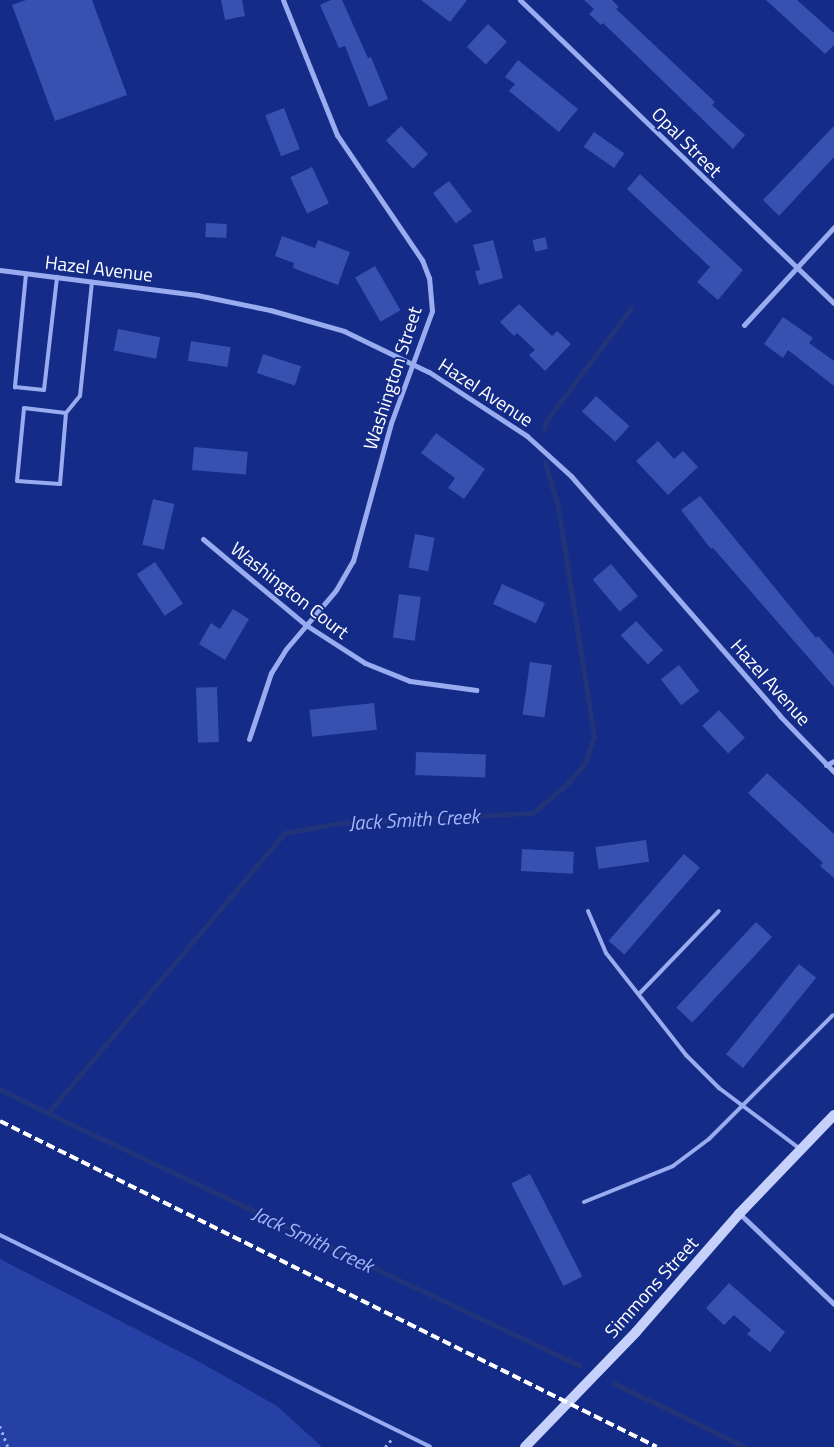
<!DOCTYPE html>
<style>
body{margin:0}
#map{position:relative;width:834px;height:1447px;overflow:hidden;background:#142b87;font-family:"Titillium Web",sans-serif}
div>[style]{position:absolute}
.green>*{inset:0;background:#2641a6}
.stream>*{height:4.5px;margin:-2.25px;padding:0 2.25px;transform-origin:2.25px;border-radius:2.25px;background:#213379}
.building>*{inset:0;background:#3751b0;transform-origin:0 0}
.path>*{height:2.5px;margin-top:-1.25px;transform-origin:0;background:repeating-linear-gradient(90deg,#99acef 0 2.5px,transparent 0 6.5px)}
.lane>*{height:4px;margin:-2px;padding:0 2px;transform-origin:2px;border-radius:2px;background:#99acef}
.street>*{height:5px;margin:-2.5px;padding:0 2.5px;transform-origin:2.5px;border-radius:2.5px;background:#99acef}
.secondary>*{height:10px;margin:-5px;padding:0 5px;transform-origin:5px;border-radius:5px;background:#c6d1fb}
.rail>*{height:4px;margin-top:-2px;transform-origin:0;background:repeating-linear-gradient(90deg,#fff 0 9px,transparent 0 13px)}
span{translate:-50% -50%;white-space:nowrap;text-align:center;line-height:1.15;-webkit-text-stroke:4px #142b87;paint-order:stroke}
.street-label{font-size:19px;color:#fff}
.water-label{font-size:20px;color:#a4b7f7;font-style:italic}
</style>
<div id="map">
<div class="green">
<i style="clip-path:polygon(0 1259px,196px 1360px,277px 1406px,322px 1447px,0 1447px)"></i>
</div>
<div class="stream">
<i style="left:544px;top:429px;width:8px;rotate:-76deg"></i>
<i style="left:546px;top:421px;width:141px;rotate:-53deg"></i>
<i style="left:0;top:1089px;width:54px;rotate:26.6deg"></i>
<i style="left:48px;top:1113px;width:367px;rotate:-49.8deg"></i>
<i style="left:285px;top:833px;width:56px;rotate:-10.3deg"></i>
<i style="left:340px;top:823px;width:193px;rotate:-3deg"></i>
<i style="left:533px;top:813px;width:45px;rotate:-40.5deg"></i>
<i style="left:567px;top:784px;width:28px;rotate:-49deg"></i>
<i style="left:585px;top:763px;width:28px;rotate:-71deg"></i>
<i style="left:594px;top:737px;width:233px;rotate:-98.9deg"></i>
<i style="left:558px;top:507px;width:46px;rotate:-106.5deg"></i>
<i style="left:48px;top:1113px;width:588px;rotate:25.39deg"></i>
<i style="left:614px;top:1383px;width:146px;rotate:26deg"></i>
</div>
<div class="building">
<i style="clip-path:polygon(26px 0,92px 0,127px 95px,55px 121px,12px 5px)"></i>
<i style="clip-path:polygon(221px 0,242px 0,245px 16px,225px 20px)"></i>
<i style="clip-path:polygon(331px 0,342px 0,368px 58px,371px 57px,388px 99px,369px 107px,345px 46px,339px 48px,320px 5px)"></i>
<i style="clip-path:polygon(421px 0,467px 0,450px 22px)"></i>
<i style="clip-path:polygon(584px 0,612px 0,619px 7px,616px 9px,715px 102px,712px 105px,745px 135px,733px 149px,603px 23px,601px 25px,589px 14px,594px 9px)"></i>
<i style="clip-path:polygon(766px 0,797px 0,834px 33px,834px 45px,825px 54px)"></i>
<i style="left:488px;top:24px;width:26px;height:31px;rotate:43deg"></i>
<i style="clip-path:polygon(518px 60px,578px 109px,559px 132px,509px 91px,515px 84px,505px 77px)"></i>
<i style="left:284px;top:108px;width:44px;height:20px;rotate:69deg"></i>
<i style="left:401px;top:126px;width:39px;height:21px;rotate:46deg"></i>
<i style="clip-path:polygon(834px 126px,834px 157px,779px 216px,763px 200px)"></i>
<i style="left:594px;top:132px;width:37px;height:18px;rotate:35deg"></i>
<i style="left:312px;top:167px;width:40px;height:24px;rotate:65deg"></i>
<i style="clip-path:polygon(640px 174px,743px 270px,718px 300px,697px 282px,710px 267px,627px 189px)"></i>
<i style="left:449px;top:181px;width:38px;height:20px;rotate:53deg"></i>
<i style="left:206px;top:223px;width:21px;height:14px;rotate:3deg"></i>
<i style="clip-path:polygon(282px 236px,315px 248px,318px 240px,350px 252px,338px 285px,293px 268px,294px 263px,275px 256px)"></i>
<i style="left:545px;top:237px;width:12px;height:13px;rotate:76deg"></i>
<i style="clip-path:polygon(493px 240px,503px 278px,479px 285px,475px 271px,480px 270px,473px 245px)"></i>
<i style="left:375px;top:266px;width:51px;height:23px;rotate:60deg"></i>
<i style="clip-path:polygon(519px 304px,552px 336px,557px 331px,571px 344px,545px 371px,529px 355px,535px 350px,517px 333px,514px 336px,500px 322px)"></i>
<i style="clip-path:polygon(783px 317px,813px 338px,809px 343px,834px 361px,834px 386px,788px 350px,783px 358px,764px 344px)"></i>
<i style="left:118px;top:329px;width:43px;height:22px;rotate:11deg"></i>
<i style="left:191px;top:341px;width:40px;height:20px;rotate:9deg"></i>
<i style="left:263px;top:354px;width:40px;height:20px;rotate:18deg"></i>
<i style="left:596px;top:396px;width:45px;height:21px;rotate:42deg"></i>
<i style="clip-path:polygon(436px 433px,485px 469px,464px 499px,448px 488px,455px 478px,421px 453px)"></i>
<i style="clip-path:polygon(658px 441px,674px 459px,683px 451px,698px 467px,668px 495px,636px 461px)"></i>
<i style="left:194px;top:447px;width:54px;height:23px;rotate:5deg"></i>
<i style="clip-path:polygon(700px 496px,816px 638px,818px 636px,834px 654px,834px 687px,713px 548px,711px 549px,681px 510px)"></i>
<i style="left:153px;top:499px;width:22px;height:47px;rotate:13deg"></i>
<i style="left:415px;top:534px;width:20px;height:34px;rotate:11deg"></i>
<i style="left:155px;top:562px;width:50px;height:22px;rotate:56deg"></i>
<i style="left:611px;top:564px;width:42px;height:24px;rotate:50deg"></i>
<i style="left:502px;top:584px;width:47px;height:22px;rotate:24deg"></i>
<i style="left:399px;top:594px;width:22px;height:44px;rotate:8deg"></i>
<i style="clip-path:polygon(233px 609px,249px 619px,225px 660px,199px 644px,211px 623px,220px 629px)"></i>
<i style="left:636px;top:621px;width:40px;height:21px;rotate:47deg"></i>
<i style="left:530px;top:662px;width:22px;height:53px;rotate:8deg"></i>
<i style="left:679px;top:665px;width:33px;height:23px;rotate:52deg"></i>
<i style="left:217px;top:687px;width:55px;height:21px;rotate:88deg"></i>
<i style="left:374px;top:703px;width:27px;height:65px;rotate:84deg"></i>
<i style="left:719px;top:710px;width:38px;height:23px;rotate:47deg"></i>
<i style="left:416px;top:752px;width:70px;height:23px;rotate:2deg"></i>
<i style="clip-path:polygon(767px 773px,834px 834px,834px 878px,820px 866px,823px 863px,748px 793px)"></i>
<i style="left:646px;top:840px;width:22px;height:51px;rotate:82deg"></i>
<i style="left:522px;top:849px;width:52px;height:22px;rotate:3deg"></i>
<i style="left:684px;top:854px;width:21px;height:115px;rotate:41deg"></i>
<i style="left:756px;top:922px;width:22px;height:117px;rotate:43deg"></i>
<i style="left:799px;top:964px;width:22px;height:116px;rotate:39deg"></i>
<i style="left:530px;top:1174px;width:115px;height:21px;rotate:63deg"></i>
<i style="clip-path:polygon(729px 1283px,785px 1332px,770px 1352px,747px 1334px,751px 1330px,734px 1315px,724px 1325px,706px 1308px)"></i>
</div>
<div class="path">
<i style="left:0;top:1426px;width:22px;rotate:69deg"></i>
<i style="left:385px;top:1447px;width:11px;rotate:-49deg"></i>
</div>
<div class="lane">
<i style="left:26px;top:274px;width:114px;rotate:95.6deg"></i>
<i style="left:15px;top:387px;width:29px;rotate:6deg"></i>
<i style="left:44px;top:390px;width:114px;rotate:-83.4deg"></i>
<i style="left:66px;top:413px;width:71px;rotate:94.8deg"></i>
<i style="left:60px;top:484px;width:43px;rotate:-176deg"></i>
<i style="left:17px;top:481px;width:73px;rotate:-84.5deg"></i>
<i style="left:24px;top:408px;width:42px;rotate:6.8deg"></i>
<i style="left:66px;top:413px;width:22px;rotate:-51deg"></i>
<i style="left:80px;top:396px;width:115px;rotate:-84deg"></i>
<i style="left:588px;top:911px;width:46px;rotate:66.8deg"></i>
<i style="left:606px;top:953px;width:130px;rotate:51.9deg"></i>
<i style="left:686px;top:1055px;width:47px;rotate:45deg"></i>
<i style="left:719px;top:1088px;width:100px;rotate:36.9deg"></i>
<i style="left:639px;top:994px;width:115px;rotate:-46.1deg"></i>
<i style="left:584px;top:1202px;width:96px;rotate:-22deg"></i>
<i style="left:673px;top:1166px;width:45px;rotate:-36.9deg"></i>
<i style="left:709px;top:1139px;width:175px;rotate:-45deg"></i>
<i style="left:0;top:1235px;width:479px;rotate:26.2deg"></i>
</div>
<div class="street">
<i style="left:520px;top:0;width:436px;rotate:44deg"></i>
<i style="left:0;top:270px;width:199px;rotate:7.2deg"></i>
<i style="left:197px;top:295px;width:75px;rotate:11.6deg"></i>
<i style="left:270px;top:310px;width:77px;rotate:15.8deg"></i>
<i style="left:344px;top:331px;width:94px;rotate:25.8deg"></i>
<i style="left:429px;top:372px;width:117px;rotate:33.1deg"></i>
<i style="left:527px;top:436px;width:59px;rotate:42.3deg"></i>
<i style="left:571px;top:476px;width:318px;rotate:48.9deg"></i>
<i style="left:780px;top:716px;width:78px;rotate:46deg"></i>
<i style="left:744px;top:325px;width:133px;rotate:-47.4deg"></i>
<i style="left:203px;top:539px;width:134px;rotate:39.9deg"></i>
<i style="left:306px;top:625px;width:70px;rotate:32.8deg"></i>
<i style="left:365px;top:663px;width:48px;rotate:21.8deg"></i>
<i style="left:410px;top:681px;width:67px;rotate:7.8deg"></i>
<i style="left:249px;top:739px;width:70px;rotate:-71.6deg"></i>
<i style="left:271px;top:673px;width:28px;rotate:-58deg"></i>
<i style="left:286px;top:649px;width:77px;rotate:-49.7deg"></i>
<i style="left:336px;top:590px;width:34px;rotate:-60deg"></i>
<i style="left:353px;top:561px;width:143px;rotate:-74.6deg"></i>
<i style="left:391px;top:423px;width:119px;rotate:-69.9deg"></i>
<i style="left:432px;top:311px;width:33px;rotate:-95deg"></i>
<i style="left:429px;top:278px;width:19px;rotate:-111deg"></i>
<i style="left:422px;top:260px;width:151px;rotate:-124.2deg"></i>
<i style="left:337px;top:135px;width:145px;rotate:-111.8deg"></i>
<i style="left:826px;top:765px;width:9px;rotate:-27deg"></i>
<i style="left:740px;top:1214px;width:130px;rotate:43.8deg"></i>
</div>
<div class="secondary">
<i style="left:525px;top:1447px;width:160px;rotate:-46deg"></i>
<i style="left:636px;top:1332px;width:157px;rotate:-48.9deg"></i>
<i style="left:739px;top:1214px;width:137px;rotate:-46.2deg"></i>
</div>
<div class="rail">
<i style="left:0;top:1121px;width:733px;rotate:26.39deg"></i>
</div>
<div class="street-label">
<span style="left:687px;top:142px;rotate:45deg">Opal Street</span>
<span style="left:99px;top:268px;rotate:7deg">Hazel Avenue</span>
<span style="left:392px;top:378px;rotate:-72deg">Washington Street</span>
<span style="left:486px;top:392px;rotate:33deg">Hazel Avenue</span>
<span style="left:290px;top:590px;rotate:38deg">Washington Court</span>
<span style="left:771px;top:682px;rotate:48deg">Hazel Avenue</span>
<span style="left:651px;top:1287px;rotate:-48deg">Simmons Street</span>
</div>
<div class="water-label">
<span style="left:414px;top:819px;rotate:-3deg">Jack Smith Creek</span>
<span style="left:313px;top:1239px;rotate:25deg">Jack Smith Creek</span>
</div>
</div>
